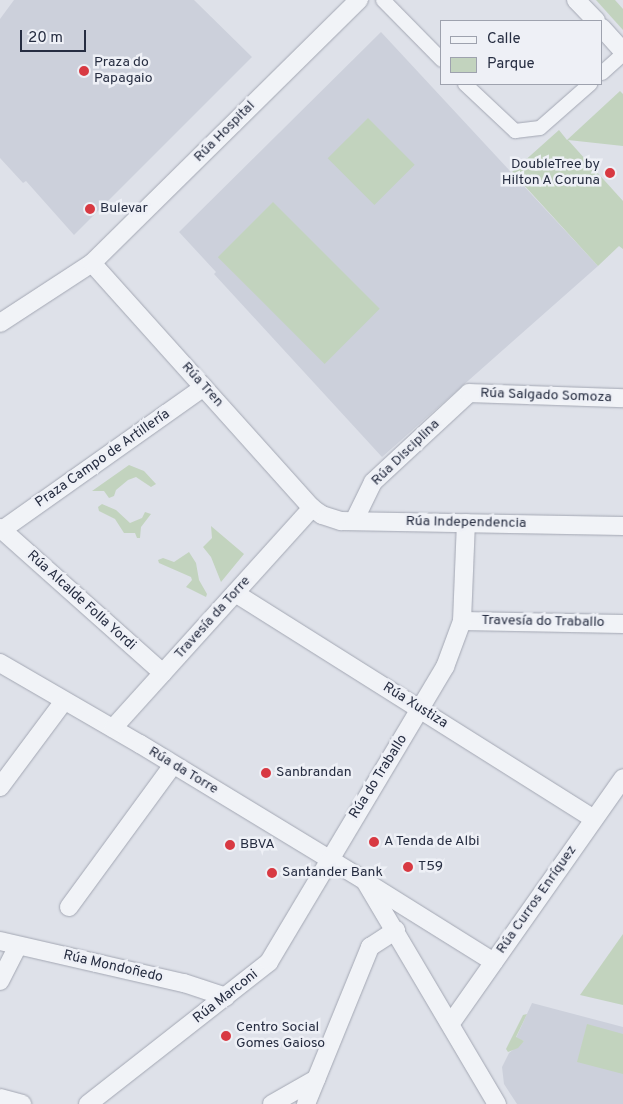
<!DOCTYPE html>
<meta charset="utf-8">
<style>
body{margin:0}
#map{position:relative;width:623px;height:1104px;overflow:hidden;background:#dee1e9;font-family:Overpass,sans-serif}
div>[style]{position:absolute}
.built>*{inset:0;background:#ccd0db}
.green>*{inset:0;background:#c2d3be;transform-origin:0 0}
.roads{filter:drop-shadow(0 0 1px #a3a7b3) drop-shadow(0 0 1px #a3a7b3)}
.pedestrian>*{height:14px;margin:-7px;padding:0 7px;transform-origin:7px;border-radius:7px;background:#f1f3f7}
.minor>*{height:18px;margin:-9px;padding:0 9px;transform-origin:9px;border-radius:9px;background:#f1f3f7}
.dots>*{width:14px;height:14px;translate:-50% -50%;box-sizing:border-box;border:2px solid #eef0f6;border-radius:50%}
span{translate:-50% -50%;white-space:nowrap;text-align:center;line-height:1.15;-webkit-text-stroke:5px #eef0f6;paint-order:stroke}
.poi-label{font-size:14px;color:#262d41}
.left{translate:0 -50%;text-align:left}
.right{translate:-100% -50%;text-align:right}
.street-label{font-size:14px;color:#262d41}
.legend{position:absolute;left:440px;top:20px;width:162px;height:65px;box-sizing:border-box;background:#eef0f6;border:1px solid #9ea2ae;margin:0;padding:6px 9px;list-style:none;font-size:15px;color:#262d41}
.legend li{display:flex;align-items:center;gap:10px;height:25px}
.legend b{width:25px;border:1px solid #9ea2ae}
.scale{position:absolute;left:20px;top:30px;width:66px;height:22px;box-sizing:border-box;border:2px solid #262d41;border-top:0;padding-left:6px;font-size:15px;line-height:18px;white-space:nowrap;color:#262d41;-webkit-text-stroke:4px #eef0f6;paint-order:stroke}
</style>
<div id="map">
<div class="built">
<i style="clip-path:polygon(14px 0,194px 0,252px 57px,74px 235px,26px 181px,23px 183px,0 158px,0 19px)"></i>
<i style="clip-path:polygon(381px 32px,598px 266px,382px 457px,214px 274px,216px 272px,179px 232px)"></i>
<i style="clip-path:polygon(532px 1003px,623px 1027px,623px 1104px,517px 1104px,504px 1084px,502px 1067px,509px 1053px,524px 1041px,516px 1038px)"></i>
</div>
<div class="green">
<i style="clip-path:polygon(596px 0,615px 0,623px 9px,623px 30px)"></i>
<i style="clip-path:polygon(620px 91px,623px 94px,623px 146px,568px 140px,623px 201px,623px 249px,619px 246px,598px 266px,512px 172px,559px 130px,567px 140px)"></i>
<i style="left:368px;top:118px;width:66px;height:57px;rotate:45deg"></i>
<i style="left:273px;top:202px;width:151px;height:78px;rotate:45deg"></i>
<i style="clip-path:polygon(129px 465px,144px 471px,156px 484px,151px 487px,136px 477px,128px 480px,116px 490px,114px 496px,109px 498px,104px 491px,92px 491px)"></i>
<i style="clip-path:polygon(102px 504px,116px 510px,130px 523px,142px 518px,145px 512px,151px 514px,141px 527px,140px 538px,137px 538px,135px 533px,124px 533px,115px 519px,99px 511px,98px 507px)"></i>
<i style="clip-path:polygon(211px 526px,244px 554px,221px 582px,211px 557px,203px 547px,212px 538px)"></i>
<i style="clip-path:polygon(189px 552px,196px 563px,199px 580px,207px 594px,206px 597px,186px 587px,192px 580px,191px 577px,159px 563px,158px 560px,163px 558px,174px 562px)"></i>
<i style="clip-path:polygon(623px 934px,623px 1005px,580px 995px)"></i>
<i style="clip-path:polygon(527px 1014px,516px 1037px,524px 1041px,518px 1048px,508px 1052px,506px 1049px,523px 1015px)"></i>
<i style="clip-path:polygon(587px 1024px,623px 1034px,623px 1074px,577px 1062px)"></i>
</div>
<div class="roads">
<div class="pedestrian">
<i style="left:383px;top:0;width:84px;rotate:45.5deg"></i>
<i style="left:602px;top:73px;width:28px;rotate:-42deg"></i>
<i style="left:465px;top:84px;width:69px;rotate:43.2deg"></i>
<i style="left:515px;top:131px;width:25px;rotate:-7deg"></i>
<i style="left:540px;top:128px;width:67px;rotate:-41.3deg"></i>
</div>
<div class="minor">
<i style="left:576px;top:0;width:29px;rotate:46deg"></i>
<i style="left:602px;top:28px;width:31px;rotate:48deg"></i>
<i style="left:92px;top:263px;width:329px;rotate:48.1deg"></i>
<i style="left:312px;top:508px;width:12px;rotate:35deg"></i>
<i style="left:322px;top:515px;width:20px;rotate:18deg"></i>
<i style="left:341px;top:521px;width:282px;rotate:1deg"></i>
<i style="left:0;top:323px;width:110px;rotate:-33.1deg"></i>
<i style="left:92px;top:263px;width:375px;rotate:-44.6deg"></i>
<i style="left:354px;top:521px;width:43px;rotate:-64deg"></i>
<i style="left:373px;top:482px;width:131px;rotate:-42.8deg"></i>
<i style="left:469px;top:393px;width:154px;rotate:1.9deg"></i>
<i style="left:0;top:528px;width:218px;rotate:41.7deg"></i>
<i style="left:2px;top:530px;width:247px;rotate:-35.3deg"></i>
<i style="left:235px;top:593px;width:424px;rotate:32.2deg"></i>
<i style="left:462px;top:621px;width:161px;rotate:1.1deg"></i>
<i style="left:0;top:663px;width:162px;rotate:30.1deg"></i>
<i style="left:140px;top:744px;width:263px;rotate:31.3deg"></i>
<i style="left:365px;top:881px;width:259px;rotate:59.4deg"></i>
<i style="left:113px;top:728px;width:297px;rotate:-47.9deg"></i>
<i style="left:0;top:787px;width:107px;rotate:-53.3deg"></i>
<i style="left:369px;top:884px;width:147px;rotate:32deg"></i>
<i style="left:69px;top:907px;width:176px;rotate:-53.8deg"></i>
<i style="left:0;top:941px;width:189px;rotate:12.9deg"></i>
<i style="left:184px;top:983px;width:44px;rotate:18.4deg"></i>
<i style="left:0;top:981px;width:39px;rotate:-63deg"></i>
<i style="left:451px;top:1023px;width:299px;rotate:-54.9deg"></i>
<i style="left:0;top:1098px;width:23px;rotate:15deg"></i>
<i style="left:88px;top:1104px;width:230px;rotate:-38.1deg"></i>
<i style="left:269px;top:962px;width:344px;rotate:-59.2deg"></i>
<i style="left:445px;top:667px;width:49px;rotate:-69.7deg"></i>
<i style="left:462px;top:621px;width:98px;rotate:-87.7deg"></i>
<i style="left:272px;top:1104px;width:51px;rotate:-29.6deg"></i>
<i style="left:306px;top:1104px;width:170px;rotate:-67.8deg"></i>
<i style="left:370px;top:947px;width:31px;rotate:-33deg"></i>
</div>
</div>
<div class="dots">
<i style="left:84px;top:71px;background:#d83942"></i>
<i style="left:610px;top:173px;background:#d83942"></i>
<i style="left:90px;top:209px;background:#d83942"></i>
<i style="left:266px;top:773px;background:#d83942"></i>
<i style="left:374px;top:842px;background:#d83942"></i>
<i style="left:230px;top:845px;background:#d83942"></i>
<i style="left:408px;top:867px;background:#d83942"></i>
<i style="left:272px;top:873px;background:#d83942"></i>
<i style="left:226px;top:1036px;background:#d83942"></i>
</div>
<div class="poi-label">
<span class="left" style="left:94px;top:71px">Praza do<br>Papagaio</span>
<span class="right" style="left:600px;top:173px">DoubleTree by<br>Hilton A Coruna</span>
<span class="left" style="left:100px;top:209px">Bulevar</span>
<span class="left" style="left:276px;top:773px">Sanbrandan</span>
<span class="left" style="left:384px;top:842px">A Tenda de Albi</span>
<span class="left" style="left:240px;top:845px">BBVA</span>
<span class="left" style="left:418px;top:867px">T59</span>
<span class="left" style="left:282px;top:873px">Santander Bank</span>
<span class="left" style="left:236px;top:1036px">Centro Social<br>Gomes Gaioso</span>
</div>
<div class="street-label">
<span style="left:225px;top:132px;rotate:-45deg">Rúa Hospital</span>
<span style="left:202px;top:385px;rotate:48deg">Rúa Tren</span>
<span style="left:546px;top:396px;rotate:2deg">Rúa Salgado Somoza</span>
<span style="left:406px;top:453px;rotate:-44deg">Rúa Disciplina</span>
<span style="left:103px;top:459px;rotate:-35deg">Praza Campo de Artillería</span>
<span style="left:466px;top:523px;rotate:1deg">Rúa Independencia</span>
<span style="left:81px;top:601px;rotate:42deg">Rúa Alcalde Folla Yordi</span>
<span style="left:213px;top:618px;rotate:-48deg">Travesía da Torre</span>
<span style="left:543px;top:622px;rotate:1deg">Travesía do Traballo</span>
<span style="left:415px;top:706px;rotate:32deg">Rúa Xustiza</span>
<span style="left:183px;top:771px;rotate:31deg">Rúa da Torre</span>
<span style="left:379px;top:777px;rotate:-58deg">Rúa do Traballo</span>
<span style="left:537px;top:900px;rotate:-55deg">Rúa Curros Enríquez</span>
<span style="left:113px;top:967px;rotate:13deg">Rúa Mondoñedo</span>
<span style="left:226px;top:997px;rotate:-38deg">Rúa Marconi</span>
</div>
<ul class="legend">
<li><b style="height:6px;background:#f1f3f7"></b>Calle</li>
<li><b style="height:14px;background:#c2d3be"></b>Parque</li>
</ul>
<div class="scale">20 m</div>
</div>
